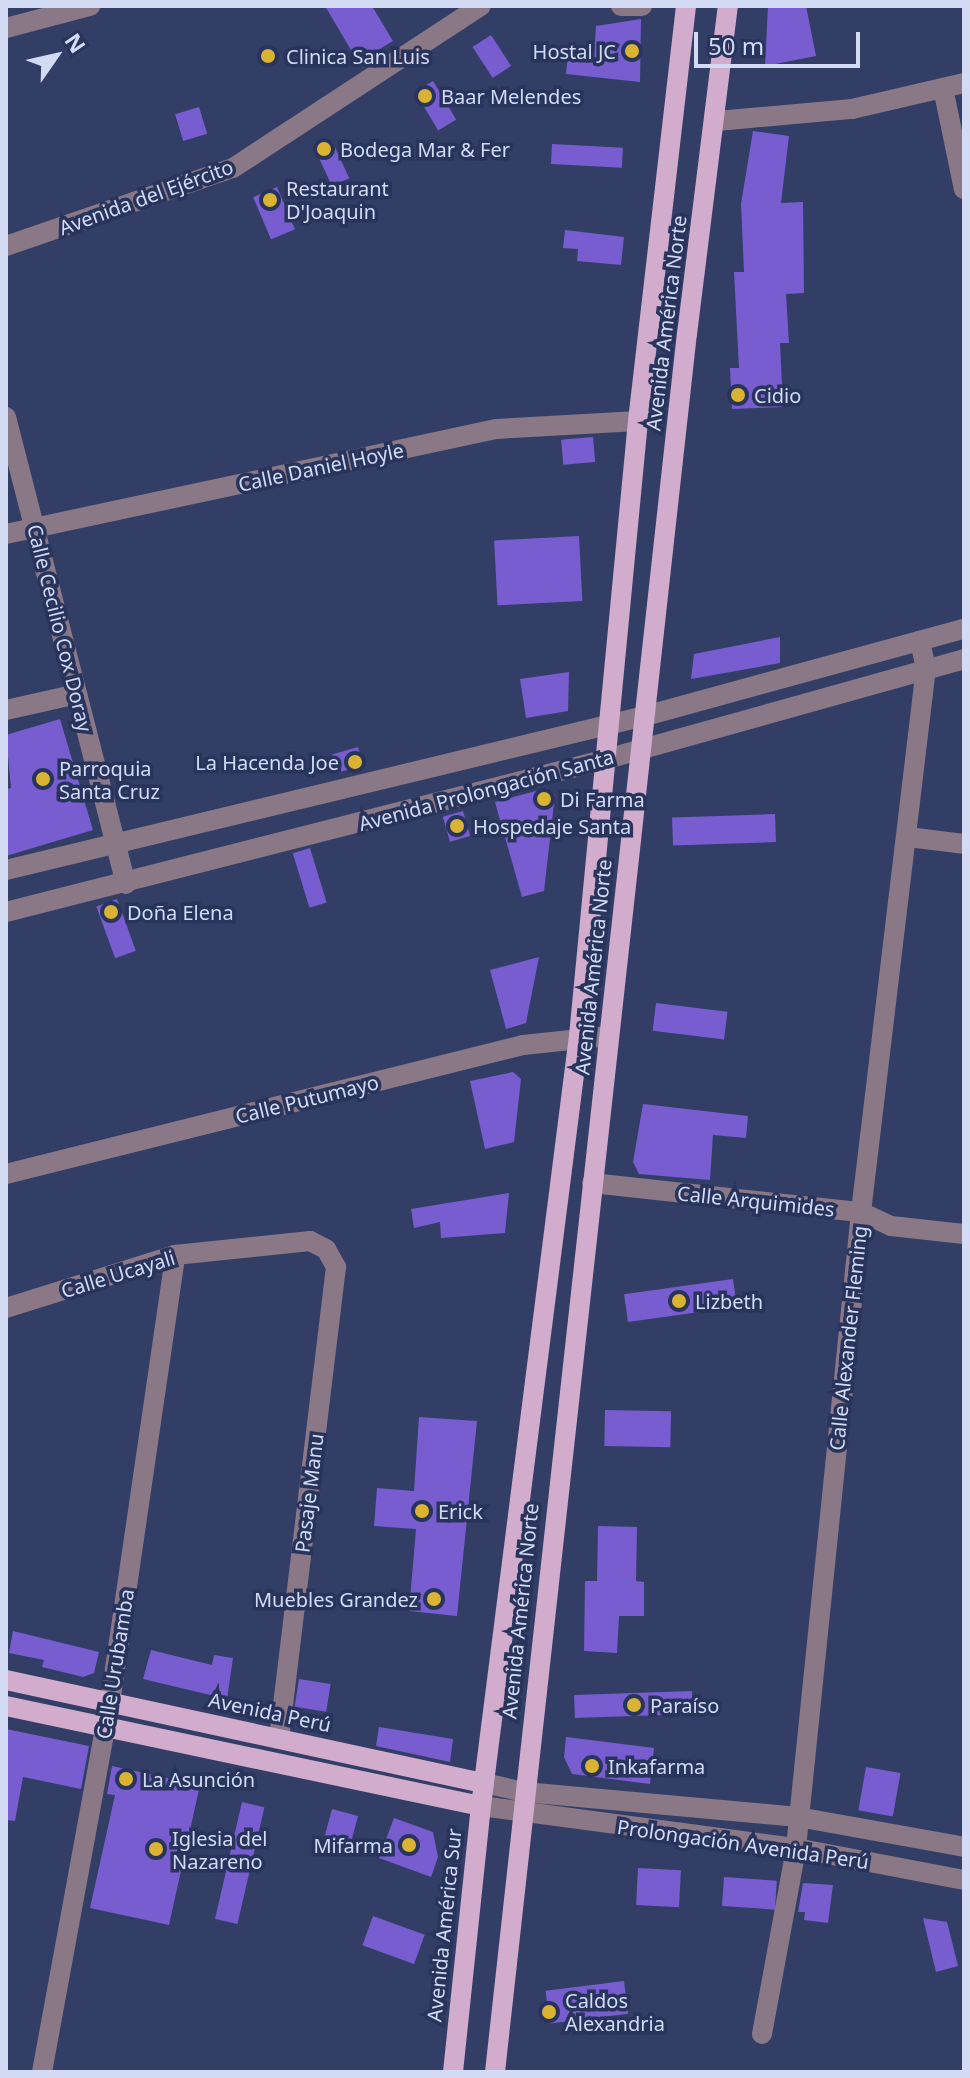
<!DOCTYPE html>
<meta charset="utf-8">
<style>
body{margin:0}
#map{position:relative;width:970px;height:2078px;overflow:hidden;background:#333e67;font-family:"Noto Sans",sans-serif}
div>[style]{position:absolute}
.building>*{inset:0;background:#775dcf;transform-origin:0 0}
.minor>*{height:20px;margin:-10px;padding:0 10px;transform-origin:10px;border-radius:10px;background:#8a7887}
.major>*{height:20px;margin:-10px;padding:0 10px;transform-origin:10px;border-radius:10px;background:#d1accc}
.dots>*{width:22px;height:22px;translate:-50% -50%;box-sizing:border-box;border:4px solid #29345c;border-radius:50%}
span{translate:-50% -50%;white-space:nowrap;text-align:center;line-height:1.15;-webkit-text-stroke:7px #29345c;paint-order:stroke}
.poi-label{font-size:20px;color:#d2daf4}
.right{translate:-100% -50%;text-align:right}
.left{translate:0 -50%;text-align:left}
.street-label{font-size:20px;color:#d2daf4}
.frame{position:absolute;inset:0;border:8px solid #d2daf4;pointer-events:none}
.north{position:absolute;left:16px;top:16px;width:80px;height:80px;-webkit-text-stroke:6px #29345c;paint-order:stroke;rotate:56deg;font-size:22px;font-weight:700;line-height:32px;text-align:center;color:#d2daf4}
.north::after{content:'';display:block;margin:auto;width:28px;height:36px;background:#d2daf4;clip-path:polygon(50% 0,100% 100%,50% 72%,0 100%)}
.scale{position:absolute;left:694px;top:32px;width:166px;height:36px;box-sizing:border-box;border:4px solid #d2daf4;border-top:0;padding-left:10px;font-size:24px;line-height:28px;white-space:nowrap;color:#d2daf4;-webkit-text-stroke:6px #29345c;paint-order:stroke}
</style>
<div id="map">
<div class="building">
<i style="clip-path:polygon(325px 6px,372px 6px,393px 41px,358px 62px)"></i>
<i style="clip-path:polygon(768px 6px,806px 6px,816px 56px,765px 66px)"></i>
<i style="clip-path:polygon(641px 19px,640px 82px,566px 74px,568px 54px,594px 57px,596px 26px)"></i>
<i style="left:491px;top:35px;width:37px;height:22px;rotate:57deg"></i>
<i style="left:433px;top:81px;width:45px;height:21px;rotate:59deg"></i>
<i style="left:199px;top:107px;width:28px;height:25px;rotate:73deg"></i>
<i style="clip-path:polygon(753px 131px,789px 136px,781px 203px,803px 202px,804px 293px,786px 294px,789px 343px,780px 343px,783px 407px,732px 409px,730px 368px,739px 368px,734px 272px,744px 272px,741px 204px)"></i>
<i style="left:332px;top:141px;width:41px;height:19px;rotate:65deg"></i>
<i style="left:552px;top:144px;width:71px;height:20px;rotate:3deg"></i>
<i style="left:277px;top:187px;width:46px;height:26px;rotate:67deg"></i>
<i style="clip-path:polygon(565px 230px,624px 237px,621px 265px,577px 261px,578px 249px,563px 248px)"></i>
<i style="left:593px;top:437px;width:25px;height:32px;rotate:85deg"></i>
<i style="left:579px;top:536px;width:65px;height:85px;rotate:87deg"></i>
<i style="clip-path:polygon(780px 637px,780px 663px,691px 679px,694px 654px)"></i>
<i style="clip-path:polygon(569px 672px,568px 711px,526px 718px,520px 679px)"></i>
<i style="clip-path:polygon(60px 719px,93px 830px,6px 856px,6px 789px,11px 788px,6px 735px)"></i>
<i style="left:358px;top:747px;width:19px;height:27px;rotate:74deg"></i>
<i style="clip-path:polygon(547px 788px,555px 795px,544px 891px,522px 897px,495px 802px)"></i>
<i style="left:463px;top:811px;width:26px;height:21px;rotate:74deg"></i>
<i style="left:775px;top:814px;width:28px;height:103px;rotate:88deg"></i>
<i style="left:310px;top:848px;width:57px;height:18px;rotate:73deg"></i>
<i style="left:117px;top:899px;width:55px;height:22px;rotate:70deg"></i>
<i style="clip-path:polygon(539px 957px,526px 1023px,506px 1029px,490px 970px)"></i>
<i style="left:656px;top:1003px;width:72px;height:28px;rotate:7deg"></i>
<i style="clip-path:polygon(513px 1072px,521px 1079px,514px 1142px,485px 1149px,470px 1081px)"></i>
<i style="clip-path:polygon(643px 1104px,748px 1116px,746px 1138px,713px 1135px,710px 1180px,639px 1174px,633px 1162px)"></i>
<i style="clip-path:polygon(509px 1193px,505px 1233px,441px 1238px,440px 1222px,414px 1228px,411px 1209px)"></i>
<i style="left:733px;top:1279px;width:28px;height:110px;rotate:82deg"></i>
<i style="left:605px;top:1410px;width:66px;height:36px;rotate:1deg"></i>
<i style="clip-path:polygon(419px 1417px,477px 1421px,457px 1616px,409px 1611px,416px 1529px,374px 1526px,377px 1488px,414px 1491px)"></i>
<i style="clip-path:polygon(598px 1526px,637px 1527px,636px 1581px,644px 1582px,644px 1616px,619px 1616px,617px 1653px,584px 1651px,585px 1581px,597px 1581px)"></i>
<i style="clip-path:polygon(13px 1631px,99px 1652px,94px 1673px,83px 1677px,42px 1667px,44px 1660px,9px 1653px)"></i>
<i style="clip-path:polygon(151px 1650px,212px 1665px,214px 1655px,233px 1658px,227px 1699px,143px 1679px)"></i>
<i style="left:299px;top:1679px;width:32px;height:28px;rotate:9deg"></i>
<i style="left:692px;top:1691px;width:23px;height:118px;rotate:88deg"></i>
<i style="clip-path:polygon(379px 1727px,453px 1739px,450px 1762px,376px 1746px)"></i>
<i style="clip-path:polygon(6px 1729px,89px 1746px,81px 1789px,23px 1777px,15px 1821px,6px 1820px)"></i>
<i style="clip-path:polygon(566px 1737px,654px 1748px,650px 1784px,572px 1774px,564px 1757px)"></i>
<i style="clip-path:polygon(112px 1766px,200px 1785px,169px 1925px,90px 1908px,115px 1795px,107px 1794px)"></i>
<i style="left:866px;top:1767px;width:35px;height:44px;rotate:10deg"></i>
<i style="left:242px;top:1802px;width:23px;height:120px;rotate:13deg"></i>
<i style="left:332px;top:1809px;width:27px;height:35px;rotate:15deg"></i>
<i style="clip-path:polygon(394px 1818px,433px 1832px,438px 1857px,431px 1877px,379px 1858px)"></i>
<i style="left:638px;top:1868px;width:43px;height:37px;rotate:3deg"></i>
<i style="left:724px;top:1877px;width:53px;height:29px;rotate:4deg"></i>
<i style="clip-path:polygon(803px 1883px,833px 1885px,828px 1923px,804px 1920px,805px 1912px,798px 1912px)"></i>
<i style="left:373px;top:1916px;width:55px;height:31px;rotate:20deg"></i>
<i style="clip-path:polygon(923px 1918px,947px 1922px,958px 1966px,936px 1972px)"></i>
<i style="left:624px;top:1981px;width:33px;height:79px;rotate:83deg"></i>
</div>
<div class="minor">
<i style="left:621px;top:6px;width:21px"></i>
<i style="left:6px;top:28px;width:87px;rotate:-14.7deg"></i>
<i style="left:943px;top:88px;width:103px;rotate:78.3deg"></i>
<i style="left:717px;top:121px;width:136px;rotate:-5.1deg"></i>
<i style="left:852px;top:109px;width:115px;rotate:-13.1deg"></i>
<i style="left:6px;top:246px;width:240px;rotate:-19deg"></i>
<i style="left:233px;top:168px;width:296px;rotate:-33.2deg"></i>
<i style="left:6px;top:417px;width:482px;rotate:75.6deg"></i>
<i style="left:6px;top:534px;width:501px;rotate:-12.09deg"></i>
<i style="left:496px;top:429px;width:142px;rotate:-3.2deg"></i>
<i style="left:6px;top:710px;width:73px;rotate:-12.7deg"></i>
<i style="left:908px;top:837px;width:56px;rotate:7.1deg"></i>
<i style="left:6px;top:870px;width:657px;rotate:-13.55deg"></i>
<i style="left:645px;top:716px;width:331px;rotate:-15.3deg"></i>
<i style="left:6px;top:912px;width:616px;rotate:-14.28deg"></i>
<i style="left:603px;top:760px;width:375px;rotate:-15.6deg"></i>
<i style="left:6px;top:1174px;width:533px;rotate:-14.01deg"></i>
<i style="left:523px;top:1045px;width:86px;rotate:-6deg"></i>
<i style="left:592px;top:1183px;width:271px;rotate:6.2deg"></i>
<i style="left:861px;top:1212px;width:33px;rotate:25deg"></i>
<i style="left:891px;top:1226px;width:73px;rotate:6.3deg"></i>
<i style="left:6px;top:1308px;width:177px;rotate:-17.4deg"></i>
<i style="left:175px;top:1255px;width:136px;rotate:-5.9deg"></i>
<i style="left:310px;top:1241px;width:18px;rotate:27deg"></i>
<i style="left:326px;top:1249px;width:21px;rotate:61deg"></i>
<i style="left:336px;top:1267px;width:474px;rotate:96.9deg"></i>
<i style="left:484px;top:1783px;width:41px;rotate:12.7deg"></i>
<i style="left:524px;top:1792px;width:275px;rotate:5.2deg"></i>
<i style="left:798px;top:1817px;width:169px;rotate:10.2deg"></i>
<i style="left:481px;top:1806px;width:318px;rotate:7.6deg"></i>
<i style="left:796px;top:1848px;width:171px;rotate:10.8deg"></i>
<i style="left:762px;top:2034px;width:189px;rotate:-79.6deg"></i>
<i style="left:796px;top:1848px;width:639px;rotate:-84.16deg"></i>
<i style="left:861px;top:1212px;width:548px;rotate:-83.19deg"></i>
<i style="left:926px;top:668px;width:28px;rotate:-103deg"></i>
<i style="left:42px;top:2072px;width:375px;rotate:-79.6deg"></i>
<i style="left:110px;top:1703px;width:453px;rotate:-81.7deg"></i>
</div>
<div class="major">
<i style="left:6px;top:1680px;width:489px;rotate:12.2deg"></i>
<i style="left:6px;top:1706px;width:485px;rotate:11.9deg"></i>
<i style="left:453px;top:2072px;width:267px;rotate:-84deg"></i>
<i style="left:481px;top:1806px;width:776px;rotate:-82.75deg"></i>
<i style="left:579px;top:1036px;width:618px;rotate:-84.52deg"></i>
<i style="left:638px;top:421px;width:418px;rotate:-83.4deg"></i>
<i style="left:495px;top:2072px;width:1749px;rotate:-83.7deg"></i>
<i style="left:687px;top:334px;width:331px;rotate:-82.9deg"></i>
</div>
<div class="dots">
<i style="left:632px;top:51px;background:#dab333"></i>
<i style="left:268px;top:56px;background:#dab333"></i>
<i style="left:425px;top:96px;background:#dab333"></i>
<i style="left:324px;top:149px;background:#dab333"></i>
<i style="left:270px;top:200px;background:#dab333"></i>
<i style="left:738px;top:395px;background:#dab333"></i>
<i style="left:355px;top:762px;background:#dab333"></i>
<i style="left:43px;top:779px;background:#dab333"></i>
<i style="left:544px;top:799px;background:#dab333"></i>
<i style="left:457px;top:826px;background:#dab333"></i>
<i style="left:111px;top:912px;background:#dab333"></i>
<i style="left:679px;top:1301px;background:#dab333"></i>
<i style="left:422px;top:1511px;background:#dab333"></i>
<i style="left:434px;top:1599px;background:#dab333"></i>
<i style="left:634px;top:1705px;background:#dab333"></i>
<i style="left:592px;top:1766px;background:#dab333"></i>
<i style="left:126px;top:1779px;background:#dab333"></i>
<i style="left:409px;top:1845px;background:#dab333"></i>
<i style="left:156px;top:1849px;background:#dab333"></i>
<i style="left:549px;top:2012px;background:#dab333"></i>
</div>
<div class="poi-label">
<span class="right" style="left:616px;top:51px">Hostal JC</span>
<span class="left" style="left:286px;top:56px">Clinica San Luis</span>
<span class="left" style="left:441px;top:96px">Baar Melendes</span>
<span class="left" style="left:340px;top:149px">Bodega Mar &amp; Fer</span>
<span class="left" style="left:286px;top:200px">Restaurant<br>D'Joaquin</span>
<span class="left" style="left:754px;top:395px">Cidio</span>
<span class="right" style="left:339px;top:762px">La Hacenda Joe</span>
<span class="left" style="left:59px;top:780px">Parroquia<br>Santa Cruz</span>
<span class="left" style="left:560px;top:799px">Di Farma</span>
<span class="left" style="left:473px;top:826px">Hospedaje Santa</span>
<span class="left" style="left:127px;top:912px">Doña Elena</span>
<span class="left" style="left:695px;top:1301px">Lizbeth</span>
<span class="left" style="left:438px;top:1511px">Erick</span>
<span class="right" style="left:418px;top:1599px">Muebles Grandez</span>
<span class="left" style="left:650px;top:1705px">Paraíso</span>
<span class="left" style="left:608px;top:1766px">Inkafarma</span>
<span class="left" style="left:142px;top:1779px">La Asunción</span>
<span class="left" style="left:172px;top:1850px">Iglesia del<br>Nazareno</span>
<span class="right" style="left:393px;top:1845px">Mifarma</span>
<span class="left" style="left:565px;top:2012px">Caldos<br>Alexandria</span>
</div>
<div class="street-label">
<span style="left:146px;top:197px;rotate:-20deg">Avenida del Ejército</span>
<span style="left:666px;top:323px;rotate:-83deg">Avenida América Norte</span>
<span style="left:321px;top:467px;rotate:-12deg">Calle Daniel Hoyle</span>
<span style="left:60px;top:628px;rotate:76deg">Calle Cecilio Cox Doray</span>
<span style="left:486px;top:790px;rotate:-15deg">Avenida Prolongación Santa</span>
<span style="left:593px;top:967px;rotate:-84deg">Avenida América Norte</span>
<span style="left:307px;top:1099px;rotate:-14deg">Calle Putumayo</span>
<span style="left:756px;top:1201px;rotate:6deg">Calle Arquimides</span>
<span style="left:118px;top:1274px;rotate:-17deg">Calle Ucayali</span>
<span style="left:848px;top:1338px;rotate:-84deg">Calle Alexander Fleming</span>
<span style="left:309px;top:1493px;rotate:-83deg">Pasaje Manu</span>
<span style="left:520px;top:1611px;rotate:-84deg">Avenida América Norte</span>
<span style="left:115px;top:1664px;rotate:-81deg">Calle Urubamba</span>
<span style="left:270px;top:1712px;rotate:12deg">Avenida Perú</span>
<span style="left:743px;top:1844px;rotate:8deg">Prolongación Avenida Perú</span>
<span style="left:444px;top:1925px;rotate:-84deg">Avenida América Sur</span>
</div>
<div class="frame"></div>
<div class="north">N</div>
<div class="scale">50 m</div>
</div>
